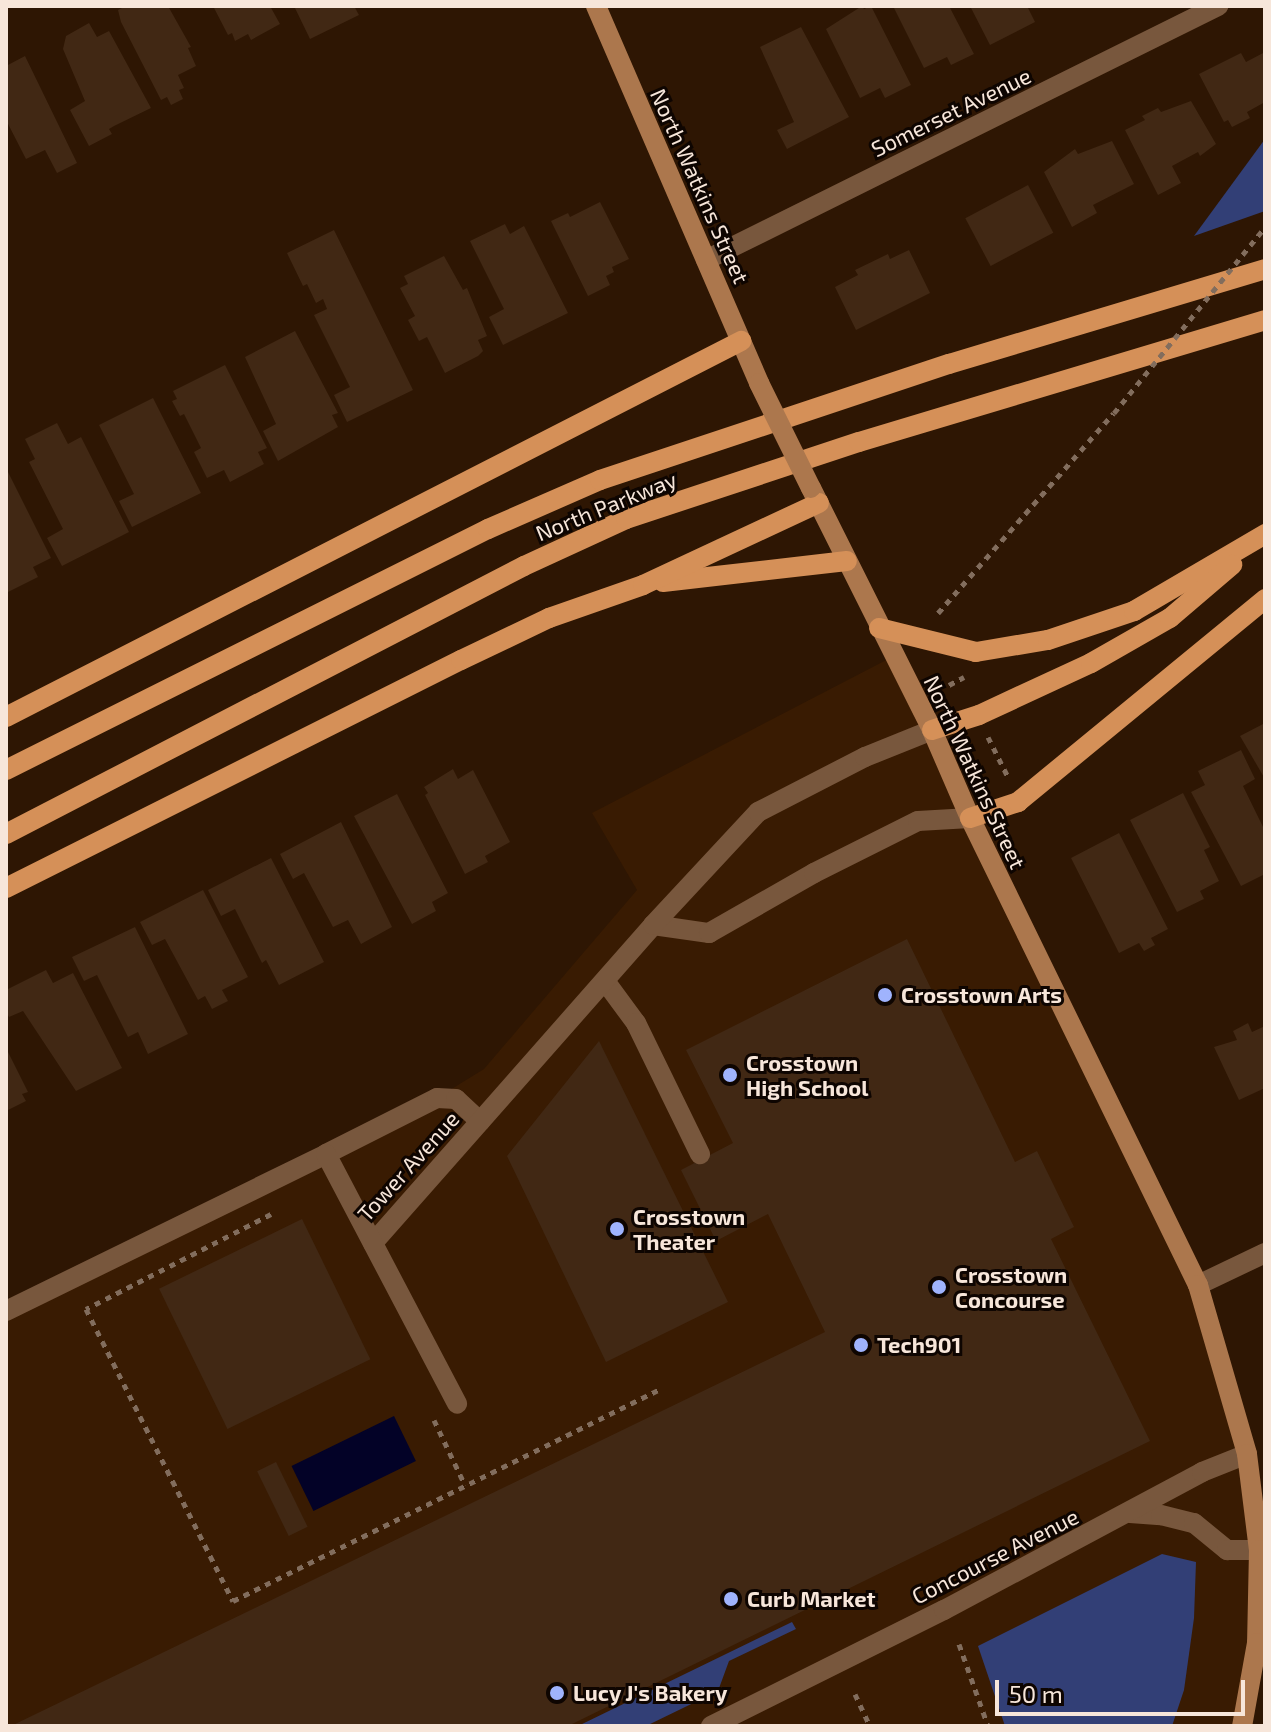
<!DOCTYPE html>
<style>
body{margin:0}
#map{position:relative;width:1271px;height:1732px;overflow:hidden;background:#2e1603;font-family:"Exo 2",sans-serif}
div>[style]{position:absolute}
.built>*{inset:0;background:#391b02}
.green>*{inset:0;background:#323f76}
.water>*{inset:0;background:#030227;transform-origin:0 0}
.building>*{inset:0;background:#412814;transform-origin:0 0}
.path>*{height:5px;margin-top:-2.5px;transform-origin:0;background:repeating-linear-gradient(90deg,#826d5d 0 6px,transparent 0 12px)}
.lane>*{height:20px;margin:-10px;padding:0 10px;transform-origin:10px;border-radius:10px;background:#78573d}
.street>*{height:20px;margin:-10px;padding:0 10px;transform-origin:10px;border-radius:10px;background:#78573d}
.secondary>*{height:20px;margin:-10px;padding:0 10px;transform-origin:10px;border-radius:10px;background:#ac774d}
.primary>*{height:20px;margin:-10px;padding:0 10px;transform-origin:10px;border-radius:10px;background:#d59058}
.path-bridge>*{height:5px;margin-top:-2.5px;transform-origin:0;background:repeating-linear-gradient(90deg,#826d5d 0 6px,transparent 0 12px)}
.secondary-bridge>*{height:20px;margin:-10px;padding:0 10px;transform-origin:10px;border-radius:10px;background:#ac774d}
.dots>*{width:22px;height:22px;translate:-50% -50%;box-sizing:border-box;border:4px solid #0e0501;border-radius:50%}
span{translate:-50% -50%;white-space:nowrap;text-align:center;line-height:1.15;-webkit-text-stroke:6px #0e0501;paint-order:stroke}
.street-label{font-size:22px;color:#f7e6da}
.poi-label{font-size:22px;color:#f7e6da;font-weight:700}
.left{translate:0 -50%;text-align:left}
.frame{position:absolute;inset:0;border:8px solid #f7e6da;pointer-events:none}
.scale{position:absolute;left:995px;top:1680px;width:250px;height:36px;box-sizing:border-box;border:4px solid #f7e6da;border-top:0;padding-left:10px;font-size:24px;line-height:28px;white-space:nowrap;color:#f7e6da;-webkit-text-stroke:6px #0e0501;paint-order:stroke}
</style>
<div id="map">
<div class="built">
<i style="clip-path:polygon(894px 656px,1198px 1285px,1259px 1550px,1242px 1726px,6px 1726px,6px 1311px,437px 1098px,484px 1069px,637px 890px,592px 813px)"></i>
</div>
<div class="green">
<i style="clip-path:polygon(1265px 139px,1265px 211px,1194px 236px)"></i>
<i style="clip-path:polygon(1162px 1554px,1196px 1562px,1194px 1618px,1184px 1690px,1172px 1726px,1005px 1726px,978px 1646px)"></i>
<i style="clip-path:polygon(792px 1622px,796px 1629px,729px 1661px,718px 1691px,646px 1726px,578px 1726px)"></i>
</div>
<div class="water">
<i style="left:394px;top:1416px;width:50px;height:114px;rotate:64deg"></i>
</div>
<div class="building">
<i style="clip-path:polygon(126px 6px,168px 6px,191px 47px,188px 48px,196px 66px,178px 75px,184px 88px,179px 90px,183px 99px,171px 105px,167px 97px,161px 100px,121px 22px,118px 10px)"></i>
<i style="clip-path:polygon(213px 6px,270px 6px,280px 24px,251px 40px,248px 34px,235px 41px,232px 33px,228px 35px)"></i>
<i style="clip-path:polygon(294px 6px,354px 6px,359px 15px,310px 39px)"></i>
<i style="clip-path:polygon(862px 6px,864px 9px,871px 6px,911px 85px,885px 98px,880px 88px,860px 98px,826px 29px)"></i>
<i style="clip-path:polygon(893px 6px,949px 6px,974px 54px,951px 65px,947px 57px,924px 68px)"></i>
<i style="clip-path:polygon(970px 6px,1027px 6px,1035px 22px,990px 45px)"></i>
<i style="clip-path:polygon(89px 23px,97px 37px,109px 31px,151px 108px,114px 126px,109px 129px,112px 134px,89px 146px,70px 110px,85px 101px,63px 49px,66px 36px)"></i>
<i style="clip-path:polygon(801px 27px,849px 117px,787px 149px,777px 130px,794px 122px,760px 47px)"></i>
<i style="clip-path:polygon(1265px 52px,1265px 102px,1247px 112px,1250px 118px,1232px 127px,1228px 120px,1224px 122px,1199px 74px,1241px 53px,1246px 62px)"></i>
<i style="clip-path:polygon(25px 56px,77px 163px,57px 173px,45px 150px,26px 159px,6px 120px,6px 66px)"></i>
<i style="clip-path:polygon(1191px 101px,1216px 144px,1200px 156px,1198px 152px,1172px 166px,1181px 183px,1158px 195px,1125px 130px,1145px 120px,1142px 116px,1158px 108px,1161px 112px)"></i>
<i style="clip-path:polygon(1112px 141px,1134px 184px,1093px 205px,1097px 213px,1072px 227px,1044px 172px,1075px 149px,1078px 154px)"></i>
<i style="left:1028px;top:185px;width:54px;height:71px;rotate:62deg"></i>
<i style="clip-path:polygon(600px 202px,629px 259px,612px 267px,614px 272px,606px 276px,610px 285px,588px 296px,551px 221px,568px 213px,570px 217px)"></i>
<i style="clip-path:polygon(505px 224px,510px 234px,524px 226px,568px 313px,503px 345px,489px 317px,504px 309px,470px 241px)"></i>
<i style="clip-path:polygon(334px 230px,413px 390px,347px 422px,334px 395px,350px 387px,314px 315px,327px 309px,323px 299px,316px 303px,307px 284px,303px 286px,287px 253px)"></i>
<i style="clip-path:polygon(909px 250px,930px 293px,856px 330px,835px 287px,858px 275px,855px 270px,888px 254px,890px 259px)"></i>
<i style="clip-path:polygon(444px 256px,463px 290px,467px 288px,487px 336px,478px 340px,483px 351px,478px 356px,445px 373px,427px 337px,419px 341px,408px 320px,415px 316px,400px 288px,408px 284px,404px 276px)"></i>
<i style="clip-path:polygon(295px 331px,338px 413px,332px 415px,338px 427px,278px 461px,263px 431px,276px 424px,245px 357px)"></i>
<i style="clip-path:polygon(225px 365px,267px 448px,258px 452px,264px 464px,230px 482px,224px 470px,207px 478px,194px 452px,201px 448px,184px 414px,180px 416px,172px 401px,177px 399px,173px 391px)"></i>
<i style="clip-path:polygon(153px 398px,201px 493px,132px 527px,119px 501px,134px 494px,99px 425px)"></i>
<i style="clip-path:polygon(57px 423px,68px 444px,81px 437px,129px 532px,62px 566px,47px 538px,63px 529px,29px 462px,35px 459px,25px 439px)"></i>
<i style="clip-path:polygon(8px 472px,51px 558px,33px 567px,38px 577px,6px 593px)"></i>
<i style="clip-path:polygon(1265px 723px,1265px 779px,1240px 736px)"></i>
<i style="clip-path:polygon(1241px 750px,1255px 779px,1243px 786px,1265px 831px,1265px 874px,1241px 886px,1191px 792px,1205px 785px,1198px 771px)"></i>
<i style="clip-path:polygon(453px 769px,458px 779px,473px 770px,510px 842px,485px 856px,488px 862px,465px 874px,425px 795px,428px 793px,424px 787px)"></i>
<i style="clip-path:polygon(1183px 793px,1210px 847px,1204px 850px,1219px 881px,1200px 891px,1204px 899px,1177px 912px,1130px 820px)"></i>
<i style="clip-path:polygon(397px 794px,448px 893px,432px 902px,436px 911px,412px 924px,354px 816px)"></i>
<i style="clip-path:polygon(341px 822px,392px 927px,361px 944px,348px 920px,333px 927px,304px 873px,293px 879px,280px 854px)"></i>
<i style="clip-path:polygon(1119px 833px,1168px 929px,1151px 938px,1155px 945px,1144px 951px,1139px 943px,1119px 953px,1071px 858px)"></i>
<i style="clip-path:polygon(271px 858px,324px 962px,279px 985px,266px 960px,262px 963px,235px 909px,221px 916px,208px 890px)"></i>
<i style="clip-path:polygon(203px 890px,248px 977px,222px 990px,228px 1001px,212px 1009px,205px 996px,198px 1000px,165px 939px,152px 945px,140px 922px)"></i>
<i style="clip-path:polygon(135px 927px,188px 1034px,148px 1054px,138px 1032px,128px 1037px,97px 975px,84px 981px,72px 957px)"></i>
<i style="clip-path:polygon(907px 939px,1015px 1162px,1037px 1151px,1074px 1227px,1051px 1239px,1150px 1441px,568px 1726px,11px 1726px,825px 1332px,768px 1214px,716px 1241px,681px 1170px,733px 1143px,686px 1050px)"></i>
<i style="clip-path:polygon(46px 970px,53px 983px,73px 973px,122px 1068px,76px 1091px,23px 1011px,9px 1017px,6px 1011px,6px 990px)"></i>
<i style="clip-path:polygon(1248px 1023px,1252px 1032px,1265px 1026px,1265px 1088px,1239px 1100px,1214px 1047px,1237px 1040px,1233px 1031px)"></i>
<i style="clip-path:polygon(599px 1041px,728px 1302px,606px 1362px,507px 1156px)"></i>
<i style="clip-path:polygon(6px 1048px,28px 1092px,22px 1094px,26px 1101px,6px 1111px)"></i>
<i style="left:302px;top:1219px;width:156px;height:159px;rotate:64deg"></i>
<i style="left:276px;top:1462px;width:72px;height:21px;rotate:64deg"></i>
</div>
<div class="path">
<i style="left:938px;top:613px;width:266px;rotate:-48.7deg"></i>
<i style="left:949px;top:685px;width:17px;rotate:-28deg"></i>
<i style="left:988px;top:737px;width:45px;rotate:63.4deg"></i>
<i style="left:271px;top:1214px;width:208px;rotate:152.8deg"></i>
<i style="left:86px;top:1309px;width:327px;rotate:63.3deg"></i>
<i style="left:233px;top:1601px;width:477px;rotate:-26.4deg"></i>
<i style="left:434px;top:1420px;width:72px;rotate:64.5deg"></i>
<i style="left:959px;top:1644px;width:87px;rotate:70.5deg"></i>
<i style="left:855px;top:1694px;width:35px;rotate:65deg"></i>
</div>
<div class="lane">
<i style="left:653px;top:925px;width:57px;rotate:8.1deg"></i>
<i style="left:709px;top:933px;width:121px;rotate:-29.7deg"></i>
<i style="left:814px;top:873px;width:116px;rotate:-26.6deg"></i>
<i style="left:918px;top:821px;width:52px;rotate:-3.3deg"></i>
<i style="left:605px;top:981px;width:52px;rotate:53.6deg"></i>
<i style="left:636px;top:1023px;width:146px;rotate:64deg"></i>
<i style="left:326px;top:1154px;width:124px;rotate:-26.8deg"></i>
<i style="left:437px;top:1098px;width:19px;rotate:3deg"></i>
<i style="left:456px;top:1099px;width:33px;rotate:43deg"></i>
<i style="left:373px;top:1243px;width:424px;rotate:-48.6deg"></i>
<i style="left:653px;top:925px;width:154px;rotate:-47.1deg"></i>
<i style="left:758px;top:812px;width:120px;rotate:-27.2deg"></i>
<i style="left:865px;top:757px;width:72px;rotate:-21.9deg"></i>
<i style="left:6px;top:1311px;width:356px;rotate:-26.1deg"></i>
<i style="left:326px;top:1154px;width:282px;rotate:62.3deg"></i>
<i style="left:1130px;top:1513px;width:31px;rotate:4deg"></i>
<i style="left:1161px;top:1515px;width:34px;rotate:14deg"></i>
<i style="left:1194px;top:1523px;width:43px;rotate:39.3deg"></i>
<i style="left:1227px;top:1550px;width:32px"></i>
<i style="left:711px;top:1726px;width:260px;rotate:-26.5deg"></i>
<i style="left:944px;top:1610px;width:293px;rotate:-28.1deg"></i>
<i style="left:1202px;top:1472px;width:48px;rotate:-21.8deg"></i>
</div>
<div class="street">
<i style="left:706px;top:260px;width:572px;rotate:-26.39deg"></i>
<i style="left:1198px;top:1285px;width:74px;rotate:-25.5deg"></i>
</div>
<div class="secondary">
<i style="left:596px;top:6px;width:411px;rotate:66.6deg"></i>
<i style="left:811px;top:488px;width:271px;rotate:63.4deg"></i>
<i style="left:932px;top:730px;width:96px;rotate:66.6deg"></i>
<i style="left:970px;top:818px;width:520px;rotate:63.98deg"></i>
<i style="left:1198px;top:1285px;width:176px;rotate:73.8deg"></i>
<i style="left:1247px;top:1454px;width:97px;rotate:82.9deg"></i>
<i style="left:1259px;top:1550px;width:93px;rotate:91.2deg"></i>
<i style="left:1257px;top:1643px;width:84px;rotate:100.2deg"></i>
</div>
<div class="primary">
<i style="left:663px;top:582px;width:185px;rotate:-6.5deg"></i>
<i style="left:879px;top:628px;width:100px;rotate:13.9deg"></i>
<i style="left:976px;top:652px;width:73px;rotate:-9.5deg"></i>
<i style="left:1048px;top:640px;width:91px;rotate:-18.6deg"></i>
<i style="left:1134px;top:611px;width:152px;rotate:-30.4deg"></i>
<i style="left:6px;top:717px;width:826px;rotate:-27.09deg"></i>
<i style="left:932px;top:730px;width:49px;rotate:-17.7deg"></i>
<i style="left:979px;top:715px;width:123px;rotate:-24.9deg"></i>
<i style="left:1091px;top:663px;width:91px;rotate:-29.7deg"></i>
<i style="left:1170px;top:618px;width:82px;rotate:-40.5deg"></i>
<i style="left:6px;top:770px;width:539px;rotate:-26.57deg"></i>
<i style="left:488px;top:529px;width:122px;rotate:-23.6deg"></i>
<i style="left:600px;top:480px;width:368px;rotate:-18.4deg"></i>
<i style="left:949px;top:364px;width:330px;rotate:-16.7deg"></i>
<i style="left:970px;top:818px;width:51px;rotate:-18.4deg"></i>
<i style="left:1018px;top:802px;width:320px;rotate:-39.4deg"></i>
<i style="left:6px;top:834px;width:583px;rotate:-27.36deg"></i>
<i style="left:524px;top:566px;width:112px;rotate:-24.7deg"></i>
<i style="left:626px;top:519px;width:245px;rotate:-18.3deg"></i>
<i style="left:859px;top:442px;width:424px;rotate:-16.7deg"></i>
<i style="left:6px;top:888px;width:509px;rotate:-26.62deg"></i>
<i style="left:461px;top:660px;width:98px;rotate:-25.5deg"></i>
<i style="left:549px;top:618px;width:100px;rotate:-19.3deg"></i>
<i style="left:643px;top:585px;width:194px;rotate:-25deg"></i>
</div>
<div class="path-bridge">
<i style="left:1114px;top:413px;width:240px;rotate:-50.9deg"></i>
</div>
<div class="secondary-bridge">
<i style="left:759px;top:383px;width:117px;rotate:63.7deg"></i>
</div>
<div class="dots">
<i style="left:885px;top:995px;background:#9fb3fd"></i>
<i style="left:730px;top:1075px;background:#9fb3fd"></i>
<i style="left:617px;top:1229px;background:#9fb3fd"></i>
<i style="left:939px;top:1287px;background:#9fb3fd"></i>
<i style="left:861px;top:1345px;background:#9fb3fd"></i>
<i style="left:731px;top:1599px;background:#9fb3fd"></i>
<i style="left:557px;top:1693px;background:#9fb3fd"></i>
</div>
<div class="street-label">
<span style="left:951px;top:112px;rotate:-26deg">Somerset Avenue</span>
<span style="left:700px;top:186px;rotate:66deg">North Watkins Street</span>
<span style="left:606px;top:506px;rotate:-22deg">North Parkway</span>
<span style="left:975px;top:772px;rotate:65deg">North Watkins Street</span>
<span style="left:408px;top:1166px;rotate:-48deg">Tower Avenue</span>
<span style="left:995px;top:1556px;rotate:-27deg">Concourse Avenue</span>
</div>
<div class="poi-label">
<span class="left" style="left:901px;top:995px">Crosstown Arts</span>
<span class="left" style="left:746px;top:1075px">Crosstown<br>High School</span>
<span class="left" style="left:633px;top:1229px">Crosstown<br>Theater</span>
<span class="left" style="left:955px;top:1287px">Crosstown<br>Concourse</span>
<span class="left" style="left:877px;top:1345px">Tech901</span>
<span class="left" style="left:747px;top:1599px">Curb Market</span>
<span class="left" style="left:573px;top:1693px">Lucy J's Bakery</span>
</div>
<div class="frame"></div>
<div class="scale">50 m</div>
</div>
